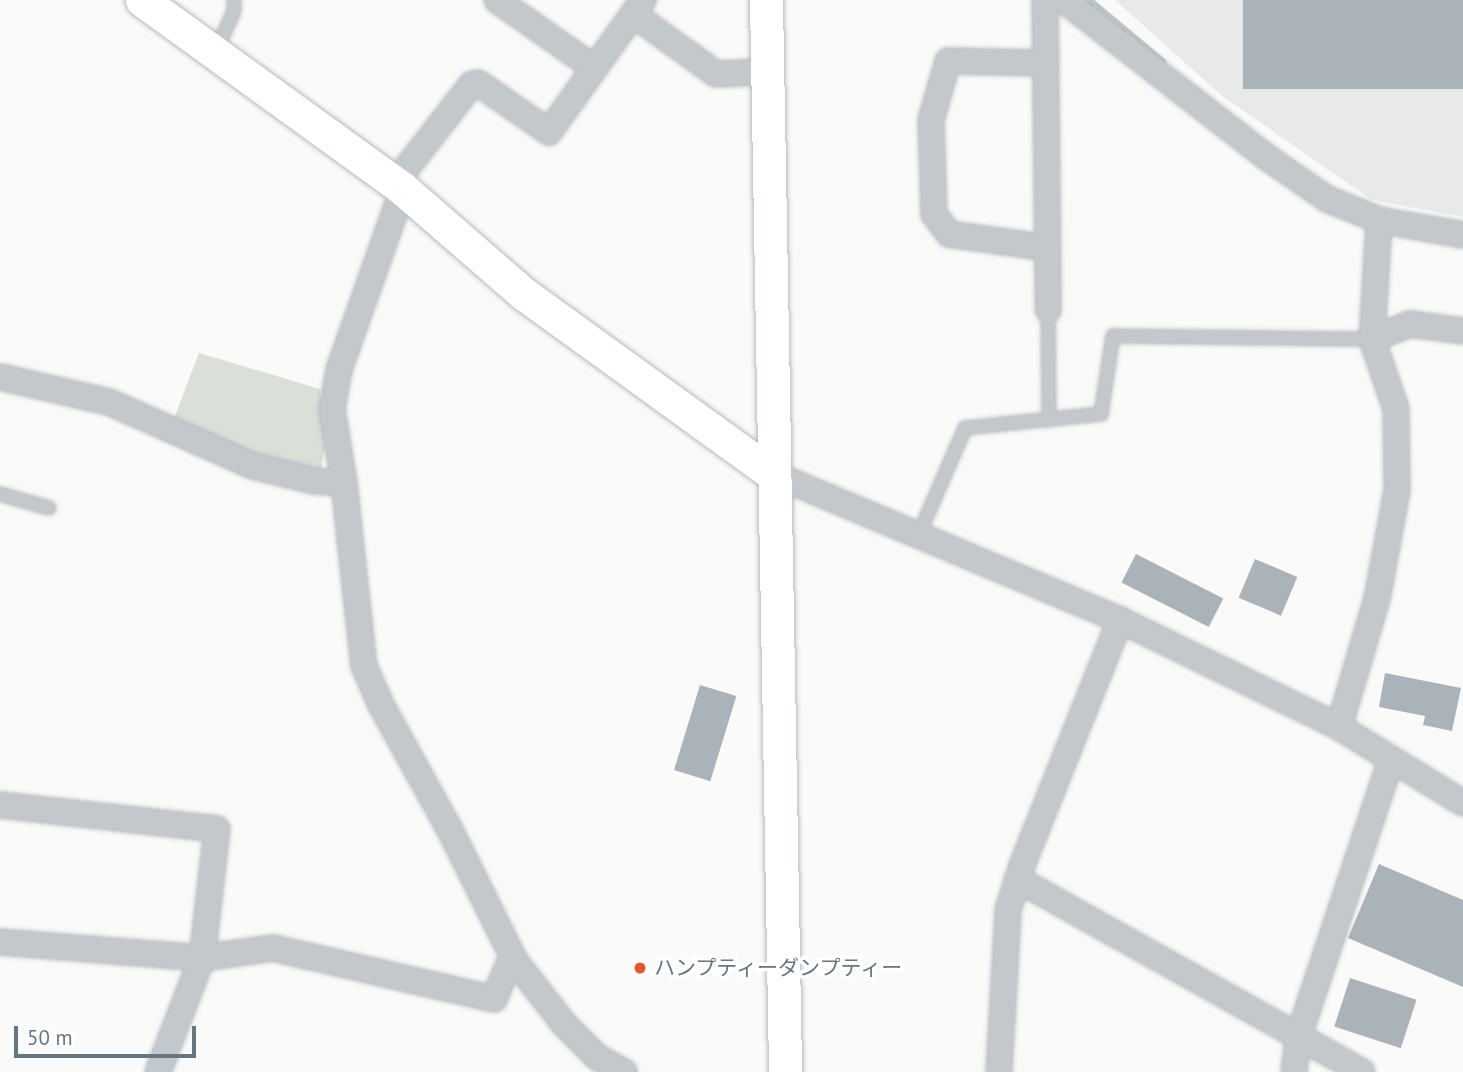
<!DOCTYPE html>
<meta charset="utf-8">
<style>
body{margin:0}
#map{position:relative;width:1463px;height:1072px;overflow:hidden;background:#fafaf8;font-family:"PT Sans","Noto Sans JP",sans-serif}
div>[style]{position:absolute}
.built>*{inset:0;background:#e8e9e9}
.green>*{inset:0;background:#dadfd7}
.stream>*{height:7px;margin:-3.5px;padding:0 3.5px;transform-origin:3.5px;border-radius:3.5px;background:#bbc7cb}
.building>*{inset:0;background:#aab3b9;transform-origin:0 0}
.roads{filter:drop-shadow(0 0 2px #b3babf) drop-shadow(0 0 2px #b3babf)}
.lane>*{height:12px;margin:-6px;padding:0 6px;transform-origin:6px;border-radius:6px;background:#c3c8cc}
.street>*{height:24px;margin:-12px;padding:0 12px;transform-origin:12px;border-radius:12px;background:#c3c8cc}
.secondary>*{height:33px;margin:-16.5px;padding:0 16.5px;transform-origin:16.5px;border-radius:16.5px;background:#fff}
.dots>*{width:19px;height:19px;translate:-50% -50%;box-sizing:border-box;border:4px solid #fff;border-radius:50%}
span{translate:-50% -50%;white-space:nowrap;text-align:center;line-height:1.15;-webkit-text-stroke:7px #fff;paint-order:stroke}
.poi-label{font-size:21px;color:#657683}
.left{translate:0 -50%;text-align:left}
.scale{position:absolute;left:14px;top:1026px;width:182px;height:32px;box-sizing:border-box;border:4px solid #657683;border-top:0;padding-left:9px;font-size:21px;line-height:24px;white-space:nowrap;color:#657683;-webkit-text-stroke:5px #fff;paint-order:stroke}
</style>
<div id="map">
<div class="built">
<i style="clip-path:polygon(1115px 0,1463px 0,1463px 217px,1372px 200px,1222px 96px)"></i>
</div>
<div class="green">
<i style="clip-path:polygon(199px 353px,320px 389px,325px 447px,320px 475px,301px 473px,173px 421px)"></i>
</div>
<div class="stream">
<i style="left:1089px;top:0;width:95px;rotate:39.9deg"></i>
</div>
<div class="building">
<i style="left:1243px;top:0;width:220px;height:89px"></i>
<i style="left:1136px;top:554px;width:98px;height:32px;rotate:27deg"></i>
<i style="left:1255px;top:559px;width:46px;height:42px;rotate:23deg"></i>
<i style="clip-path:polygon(1385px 673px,1461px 688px,1452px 731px,1423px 725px,1425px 716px,1379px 707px)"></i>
<i style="left:700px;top:685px;width:38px;height:89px;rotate:17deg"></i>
<i style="clip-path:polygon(1379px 864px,1463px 900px,1463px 987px,1348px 938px)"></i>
<i style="left:1350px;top:978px;width:70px;height:51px;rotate:18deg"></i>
</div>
<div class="roads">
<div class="lane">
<i style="left:216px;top:51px;width:44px;rotate:-65.8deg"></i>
<i style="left:234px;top:11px;width:11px;rotate:-90deg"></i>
<i style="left:1048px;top:310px;width:110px;rotate:89.5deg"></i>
<i style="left:0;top:494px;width:51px;rotate:15.9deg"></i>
<i style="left:919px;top:534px;width:116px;rotate:-66.5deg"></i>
<i style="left:965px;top:428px;width:137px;rotate:-5.9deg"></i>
<i style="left:1101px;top:414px;width:79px;rotate:-81.3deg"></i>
<i style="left:1113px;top:336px;width:259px;rotate:0.7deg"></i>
</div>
<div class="street">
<i style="left:497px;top:0;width:118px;rotate:35deg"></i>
<i style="left:1045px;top:0;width:310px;rotate:89.4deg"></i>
<i style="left:1064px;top:0;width:254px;rotate:37.8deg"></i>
<i style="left:1265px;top:156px;width:75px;rotate:34.7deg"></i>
<i style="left:1327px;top:199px;width:56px;rotate:22deg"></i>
<i style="left:1379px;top:220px;width:85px;rotate:10.1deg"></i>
<i style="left:633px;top:14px;width:102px;rotate:35.9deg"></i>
<i style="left:716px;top:74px;width:50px;rotate:-2.3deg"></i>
<i style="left:1046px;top:63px;width:98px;rotate:-178.8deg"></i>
<i style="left:948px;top:61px;width:61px;rotate:106.1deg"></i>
<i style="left:931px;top:120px;width:94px;rotate:88.2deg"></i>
<i style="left:934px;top:214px;width:25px;rotate:53deg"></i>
<i style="left:949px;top:234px;width:99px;rotate:8.1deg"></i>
<i style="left:395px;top:183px;width:124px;rotate:-52.2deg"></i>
<i style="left:471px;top:85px;width:7px;rotate:-16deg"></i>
<i style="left:478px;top:83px;width:86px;rotate:34.6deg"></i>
<i style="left:549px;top:132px;width:162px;rotate:-54.5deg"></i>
<i style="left:403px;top:189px;width:192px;rotate:109.5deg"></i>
<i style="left:339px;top:370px;width:40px;rotate:100deg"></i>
<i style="left:332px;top:409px;width:75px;rotate:80.8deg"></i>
<i style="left:344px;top:483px;width:184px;rotate:83.8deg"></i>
<i style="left:364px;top:666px;width:43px;rotate:66.4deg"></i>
<i style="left:381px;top:705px;width:141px;rotate:61.1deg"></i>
<i style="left:449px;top:828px;width:148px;rotate:63.6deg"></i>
<i style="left:515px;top:961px;width:80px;rotate:52.1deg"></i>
<i style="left:564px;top:1024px;width:47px;rotate:45deg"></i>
<i style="left:597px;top:1057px;width:31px;rotate:29deg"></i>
<i style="left:1372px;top:339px;width:41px;rotate:-21.5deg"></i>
<i style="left:1410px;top:324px;width:53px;rotate:7.5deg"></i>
<i style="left:0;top:377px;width:112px;rotate:12.9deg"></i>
<i style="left:109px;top:402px;width:158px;rotate:24deg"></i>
<i style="left:253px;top:466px;width:63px;rotate:13.8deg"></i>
<i style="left:314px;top:481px;width:30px;rotate:4deg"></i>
<i style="left:773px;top:474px;width:376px;rotate:22.8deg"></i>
<i style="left:1120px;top:620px;width:244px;rotate:26deg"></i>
<i style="left:1339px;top:727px;width:145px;rotate:31.5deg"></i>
<i style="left:1339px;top:727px;width:134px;rotate:-73.5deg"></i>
<i style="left:1377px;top:599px;width:111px;rotate:-79.6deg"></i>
<i style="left:1397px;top:490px;width:81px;rotate:-90.7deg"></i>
<i style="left:1396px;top:409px;width:74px;rotate:-108.9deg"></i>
<i style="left:1372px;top:339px;width:119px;rotate:-86.6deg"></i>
<i style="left:0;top:805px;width:218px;rotate:6.3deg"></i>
<i style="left:217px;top:829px;width:130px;rotate:96.6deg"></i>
<i style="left:202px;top:958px;width:122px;rotate:111.1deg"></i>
<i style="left:1017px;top:879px;width:395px;rotate:29.2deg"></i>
<i style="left:0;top:942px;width:203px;rotate:4.5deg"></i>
<i style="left:202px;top:958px;width:72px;rotate:-8deg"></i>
<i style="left:273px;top:948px;width:227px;rotate:13deg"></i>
<i style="left:494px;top:999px;width:34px;rotate:-67deg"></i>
<i style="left:507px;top:968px;width:11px;rotate:-41deg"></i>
<i style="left:999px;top:1072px;width:162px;rotate:-86.8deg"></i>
<i style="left:1008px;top:910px;width:49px;rotate:-72.3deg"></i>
<i style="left:1023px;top:863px;width:262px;rotate:-68.2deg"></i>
<i style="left:1294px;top:1072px;width:34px;rotate:-83deg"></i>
<i style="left:1298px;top:1038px;width:293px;rotate:-71.5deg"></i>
</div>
<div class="secondary">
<i style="left:142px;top:0;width:322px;rotate:35.9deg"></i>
<i style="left:403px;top:189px;width:160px;rotate:41deg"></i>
<i style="left:524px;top:294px;width:307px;rotate:35.9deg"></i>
<i style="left:766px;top:0;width:1072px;rotate:88.98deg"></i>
</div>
</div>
<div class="dots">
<i style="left:640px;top:968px;background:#e4572e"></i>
</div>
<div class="poi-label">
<span class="left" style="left:654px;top:968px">ハンプティーダンプティー</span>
</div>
<div class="scale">50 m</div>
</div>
